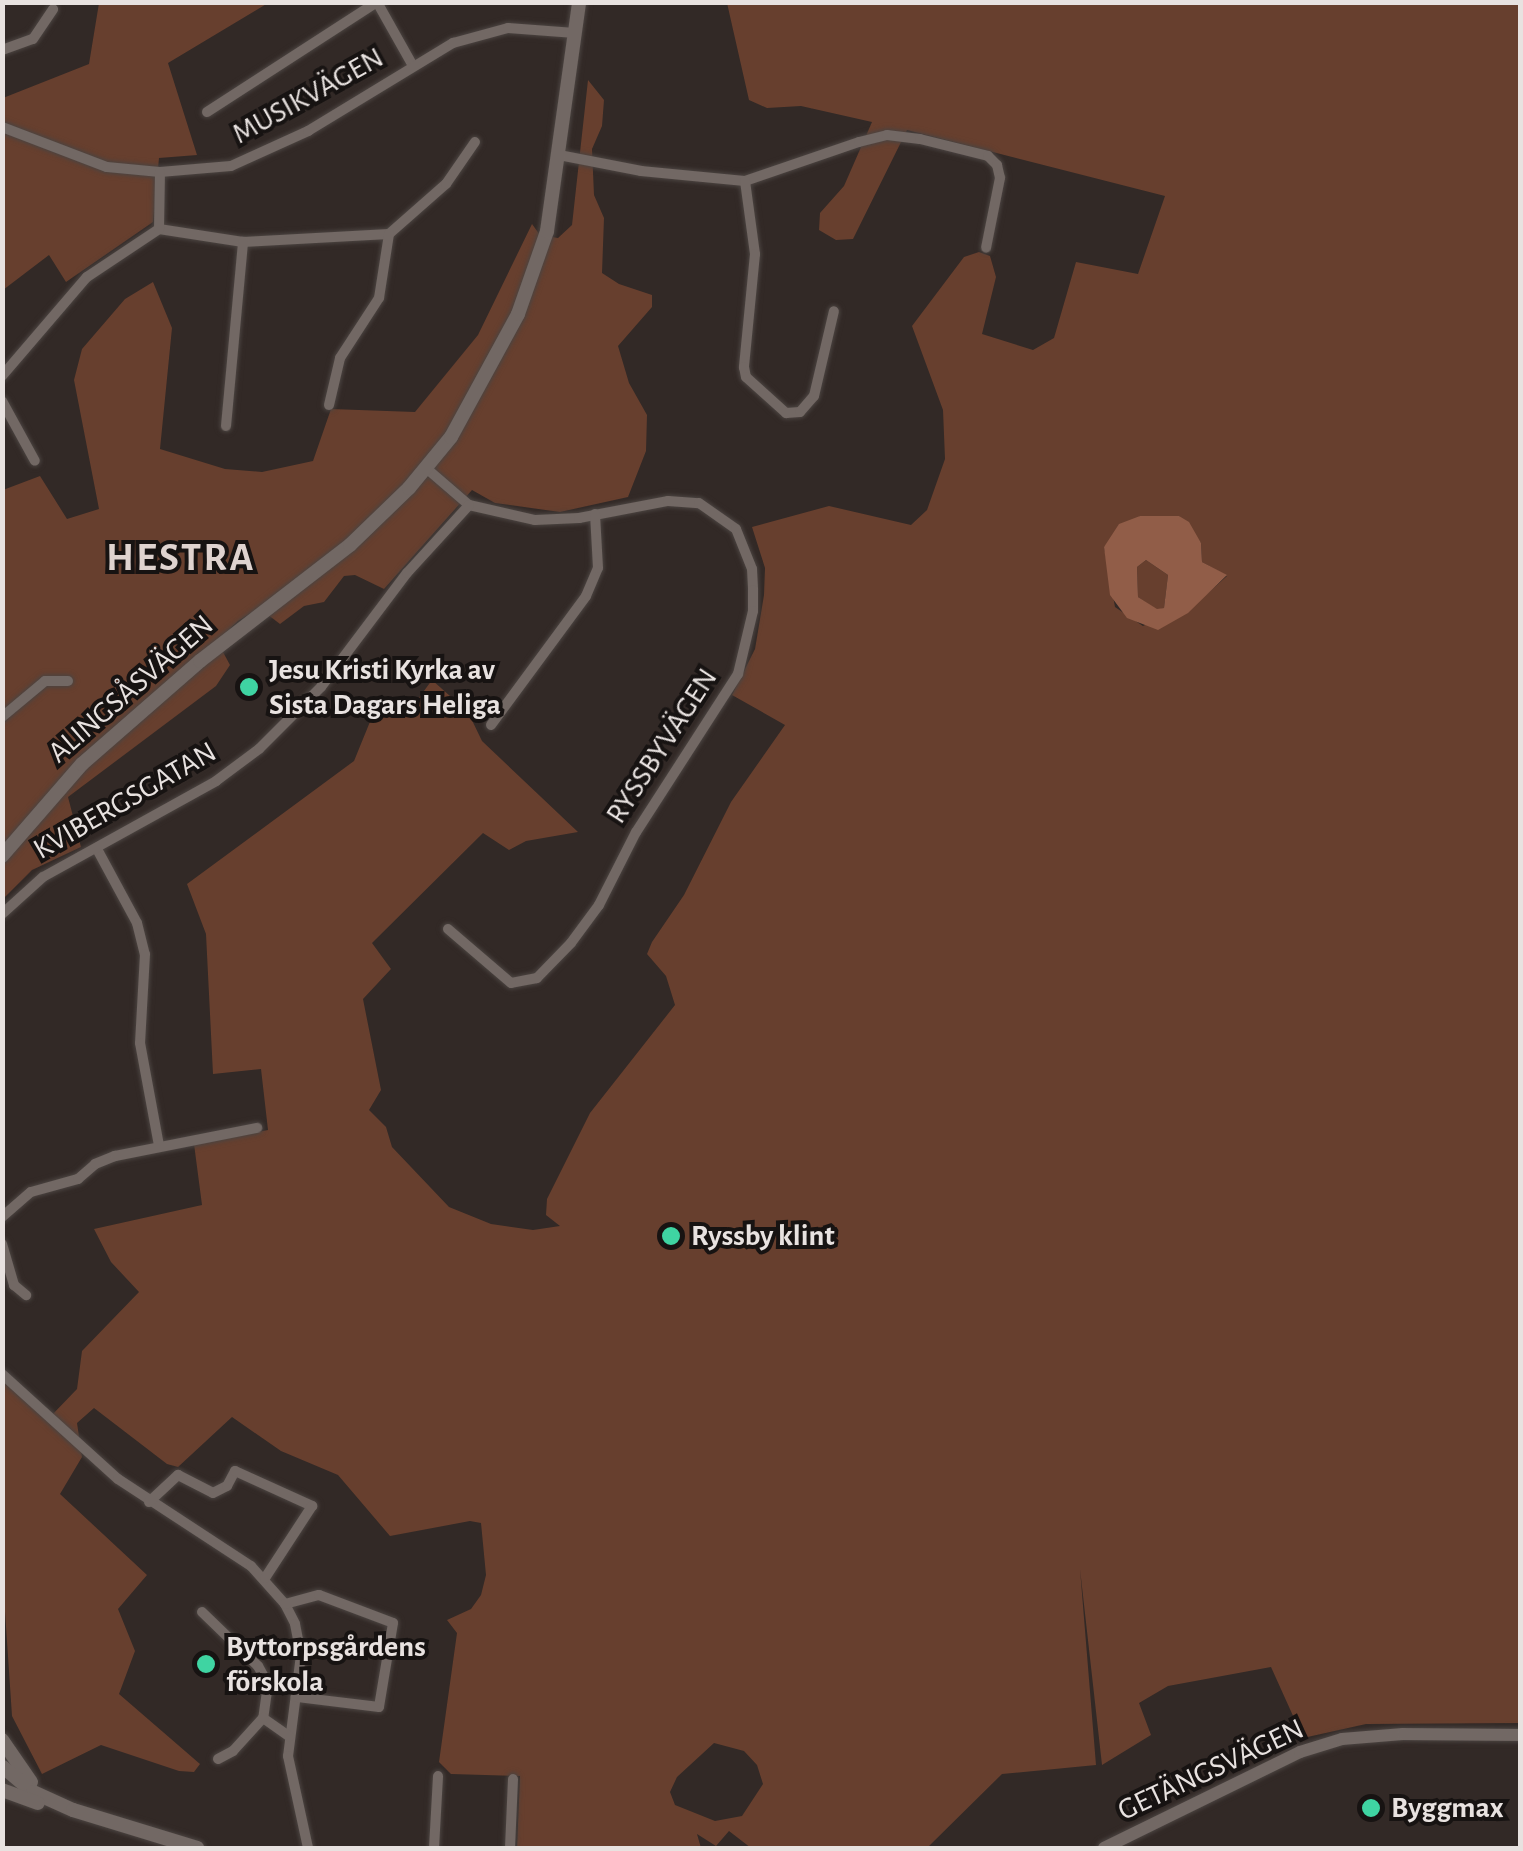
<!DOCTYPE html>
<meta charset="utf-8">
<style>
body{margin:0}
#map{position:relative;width:1523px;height:1851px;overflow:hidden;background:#322926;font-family:"Alegreya Sans",sans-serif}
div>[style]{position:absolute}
.green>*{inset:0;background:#673f2e}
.water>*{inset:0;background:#915d48}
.roads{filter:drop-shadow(0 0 2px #4b4441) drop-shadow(0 0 2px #4b4441)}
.minor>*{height:10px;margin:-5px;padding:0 5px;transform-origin:5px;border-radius:5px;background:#726864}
.tertiary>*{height:12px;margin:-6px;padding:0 6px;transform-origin:6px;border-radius:6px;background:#726864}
.secondary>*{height:14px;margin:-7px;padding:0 7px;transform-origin:7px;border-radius:7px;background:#726864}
.dots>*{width:28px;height:28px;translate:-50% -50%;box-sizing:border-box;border:5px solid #171312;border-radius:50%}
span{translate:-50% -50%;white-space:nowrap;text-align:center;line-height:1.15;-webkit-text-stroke:8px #171312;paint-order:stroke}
.street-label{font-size:30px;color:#e8e2e0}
.poi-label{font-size:30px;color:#e8e2e0;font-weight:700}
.left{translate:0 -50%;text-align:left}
.district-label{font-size:40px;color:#dfd3cf;font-weight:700;letter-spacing:2.5px}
.frame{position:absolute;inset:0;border:5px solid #e8e2e0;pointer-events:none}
</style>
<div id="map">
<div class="green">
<i style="clip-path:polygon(99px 3px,268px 3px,168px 63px,197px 155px,159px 158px,153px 222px,66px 282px,49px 255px,3px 290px,3px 98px,89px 64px)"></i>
<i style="clip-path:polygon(evenodd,727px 3px,1520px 3px,1520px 1723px,1366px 1724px,1303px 1738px,1271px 1667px,1168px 1686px,1139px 1703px,1151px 1735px,1102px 1765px,1080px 1569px,1096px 1765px,1002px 1774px,927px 1848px,751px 1848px,729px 1831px,716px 1846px,697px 1834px,701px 1848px,517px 1848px,520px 1776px,451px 1774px,439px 1762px,457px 1633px,447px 1620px,471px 1609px,481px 1595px,486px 1575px,481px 1523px,470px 1521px,390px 1536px,338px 1475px,281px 1451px,232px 1417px,178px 1467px,167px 1464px,94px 1408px,77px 1423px,82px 1457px,60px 1494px,147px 1575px,118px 1609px,135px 1651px,119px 1694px,200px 1764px,194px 1772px,179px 1771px,101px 1745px,42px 1774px,12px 1716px,2px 1567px,2px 1377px,51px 1416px,77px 1389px,82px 1351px,139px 1292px,111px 1262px,94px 1229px,202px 1205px,194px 1144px,268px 1130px,261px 1069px,213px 1074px,206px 934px,187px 884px,354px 761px,376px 707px,410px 710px,432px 680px,468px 712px,482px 741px,578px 832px,526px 841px,509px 850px,483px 833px,372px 943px,391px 969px,363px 999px,381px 1090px,369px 1110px,386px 1127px,392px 1147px,449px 1207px,491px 1224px,533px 1230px,560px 1226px,546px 1215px,547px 1199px,590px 1113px,675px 1005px,666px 976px,647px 954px,652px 942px,684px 895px,731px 802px,785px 725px,732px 695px,755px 649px,764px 595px,765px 568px,752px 527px,829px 506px,911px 525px,927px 510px,945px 459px,943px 410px,912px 326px,964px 257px,979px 252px,990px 256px,996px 277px,982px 334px,1033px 350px,1054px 338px,1076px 262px,1138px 274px,1165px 196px,907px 130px,853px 239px,836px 240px,819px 230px,820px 213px,844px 186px,872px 122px,801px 106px,767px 108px,749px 100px,727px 3px,1140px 516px,1179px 516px,1201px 543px,1202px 562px,1227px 576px,1207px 594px,1143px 626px,1115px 607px,1104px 547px,1140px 516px,727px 3px,714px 1743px,744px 1751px,757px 1765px,763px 1784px,742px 1816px,715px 1821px,675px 1805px,670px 1792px,677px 1777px,714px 1743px)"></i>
<i style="clip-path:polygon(588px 80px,604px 100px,602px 126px,592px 149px,594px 195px,604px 218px,602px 273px,619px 284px,652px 295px,652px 307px,618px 346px,629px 383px,647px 415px,646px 451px,628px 497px,560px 512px,495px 503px,472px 490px,384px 589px,355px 575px,344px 576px,324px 602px,304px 606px,280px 624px,259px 608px,238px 621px,217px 641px,230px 665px,216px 686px,68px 797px,81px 847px,32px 870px,3px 899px,3px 490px,40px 476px,67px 519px,99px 509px,74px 380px,82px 349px,125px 299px,153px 282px,172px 328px,160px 449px,225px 469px,262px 472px,313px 461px,331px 409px,415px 412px,478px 335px,532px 224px,540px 235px,558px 238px,572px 225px)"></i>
<i style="clip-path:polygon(1146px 560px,1168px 575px,1164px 608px,1157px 610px,1138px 597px,1137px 567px)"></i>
</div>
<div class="water">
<i style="clip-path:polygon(evenodd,1140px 516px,1179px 516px,1189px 522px,1201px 543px,1202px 562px,1227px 575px,1188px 613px,1158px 630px,1127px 618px,1110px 595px,1104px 547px,1119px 524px,1140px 516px,1146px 560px,1168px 575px,1164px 608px,1157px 609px,1138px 597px,1137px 567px,1146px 560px)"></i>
</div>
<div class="roads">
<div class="minor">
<i style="left:377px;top:2px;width:73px;rotate:60.6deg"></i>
<i style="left:2px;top:50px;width:33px;rotate:-20deg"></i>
<i style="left:33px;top:39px;width:36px;rotate:-56deg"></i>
<i style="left:207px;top:112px;width:202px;rotate:-32.9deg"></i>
<i style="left:2px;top:127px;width:112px;rotate:20.9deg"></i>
<i style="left:107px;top:167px;width:53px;rotate:5.4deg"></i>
<i style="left:160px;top:172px;width:71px;rotate:-4.8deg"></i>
<i style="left:231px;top:166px;width:85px;rotate:-24.4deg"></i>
<i style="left:308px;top:131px;width:170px;rotate:-31.3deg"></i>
<i style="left:453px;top:43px;width:57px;rotate:-15.3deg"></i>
<i style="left:508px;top:28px;width:67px;rotate:4.3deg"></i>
<i style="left:559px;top:155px;width:84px;rotate:11deg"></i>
<i style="left:641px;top:171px;width:104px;rotate:5.5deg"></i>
<i style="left:745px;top:181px;width:120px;rotate:-18.9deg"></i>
<i style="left:859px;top:142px;width:29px;rotate:-14deg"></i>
<i style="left:887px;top:135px;width:33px;rotate:7deg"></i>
<i style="left:920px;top:139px;width:70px;rotate:14deg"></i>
<i style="left:988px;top:156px;width:13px;rotate:45deg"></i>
<i style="left:997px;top:165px;width:13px;rotate:77deg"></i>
<i style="left:1000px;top:178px;width:71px;rotate:101.3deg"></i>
<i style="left:745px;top:181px;width:74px;rotate:82.2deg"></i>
<i style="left:755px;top:254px;width:114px;rotate:95.6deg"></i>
<i style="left:744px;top:367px;width:10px;rotate:79deg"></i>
<i style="left:746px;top:377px;width:54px;rotate:42deg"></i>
<i style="left:786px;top:413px;width:14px;rotate:-4deg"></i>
<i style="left:800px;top:412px;width:21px;rotate:-49deg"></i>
<i style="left:814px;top:396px;width:87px;rotate:-76.8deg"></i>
<i style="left:159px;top:229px;width:85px;rotate:8.8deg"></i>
<i style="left:243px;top:242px;width:146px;rotate:-3.1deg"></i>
<i style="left:389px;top:234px;width:76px;rotate:-41.3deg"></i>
<i style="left:446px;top:184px;width:51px;rotate:-55.4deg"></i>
<i style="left:2px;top:376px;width:130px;rotate:-49.4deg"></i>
<i style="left:87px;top:277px;width:87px;rotate:-33.7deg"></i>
<i style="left:159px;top:229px;width:57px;rotate:-89deg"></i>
<i style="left:2px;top:401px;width:68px;rotate:61.2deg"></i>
<i style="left:329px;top:405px;width:48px;rotate:-76.8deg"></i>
<i style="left:340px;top:358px;width:72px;rotate:-57deg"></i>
<i style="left:379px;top:298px;width:65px;rotate:-81.1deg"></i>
<i style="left:226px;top:426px;width:185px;rotate:-84.7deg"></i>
<i style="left:426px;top:468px;width:57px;rotate:40.7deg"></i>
<i style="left:469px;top:505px;width:68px;rotate:12.8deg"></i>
<i style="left:535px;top:520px;width:44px;rotate:-2.6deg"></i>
<i style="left:579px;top:518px;width:91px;rotate:-10.8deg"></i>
<i style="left:668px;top:501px;width:31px;rotate:4deg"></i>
<i style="left:699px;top:503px;width:45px;rotate:35.1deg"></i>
<i style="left:736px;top:529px;width:43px;rotate:68.2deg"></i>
<i style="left:752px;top:569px;width:21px;rotate:87deg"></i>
<i style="left:753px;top:590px;width:21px;rotate:90deg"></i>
<i style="left:753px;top:611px;width:65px;rotate:103.4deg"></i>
<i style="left:738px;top:674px;width:188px;rotate:122.8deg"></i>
<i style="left:636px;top:832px;width:82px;rotate:116.9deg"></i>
<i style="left:599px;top:905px;width:47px;rotate:126.4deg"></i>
<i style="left:571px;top:943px;width:49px;rotate:134.2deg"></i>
<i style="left:537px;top:978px;width:26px;rotate:169deg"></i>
<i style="left:511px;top:983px;width:83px;rotate:-139.4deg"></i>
<i style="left:2px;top:717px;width:56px;rotate:-39.9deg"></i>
<i style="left:45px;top:681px;width:23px"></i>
<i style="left:491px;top:725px;width:160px;rotate:-53.6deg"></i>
<i style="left:586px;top:596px;width:30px;rotate:-67deg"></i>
<i style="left:598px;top:568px;width:54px;rotate:-93.2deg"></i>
<i style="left:97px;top:849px;width:84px;rotate:61.6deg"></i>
<i style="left:137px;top:923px;width:32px;rotate:76deg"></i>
<i style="left:145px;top:954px;width:89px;rotate:93.2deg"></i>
<i style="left:140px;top:1043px;width:105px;rotate:79.5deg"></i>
<i style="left:2px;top:914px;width:55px;rotate:-42.1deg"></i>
<i style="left:43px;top:877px;width:198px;rotate:-29deg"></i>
<i style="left:216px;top:781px;width:54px;rotate:-36.7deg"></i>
<i style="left:259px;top:749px;width:88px;rotate:-45deg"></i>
<i style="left:321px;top:687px;width:143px;rotate:-53deg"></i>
<i style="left:407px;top:573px;width:92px;rotate:-47.6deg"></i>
<i style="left:2px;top:1217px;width:38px;rotate:-41deg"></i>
<i style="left:31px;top:1192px;width:49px;rotate:-15.5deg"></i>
<i style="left:78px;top:1179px;width:23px;rotate:-41deg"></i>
<i style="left:95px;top:1164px;width:22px;rotate:-22deg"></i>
<i style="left:115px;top:1156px;width:145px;rotate:-11.2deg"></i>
<i style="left:2px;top:1244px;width:43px;rotate:73.7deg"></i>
<i style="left:14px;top:1285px;width:16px;rotate:40deg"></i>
<i style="left:2px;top:1374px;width:156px;rotate:42.2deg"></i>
<i style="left:118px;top:1479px;width:159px;rotate:33.2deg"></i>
<i style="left:251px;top:1566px;width:51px;rotate:48.2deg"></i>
<i style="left:285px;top:1604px;width:22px;rotate:63deg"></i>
<i style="left:295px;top:1624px;width:32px;rotate:79deg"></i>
<i style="left:301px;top:1655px;width:102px;rotate:97.3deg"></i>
<i style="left:288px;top:1756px;width:94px;rotate:77.7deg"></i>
<i style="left:149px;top:1502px;width:40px;rotate:-43deg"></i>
<i style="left:178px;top:1475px;width:39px;rotate:27deg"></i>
<i style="left:213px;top:1493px;width:16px;rotate:-27deg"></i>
<i style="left:227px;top:1486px;width:17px;rotate:-62deg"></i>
<i style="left:235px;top:1471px;width:85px;rotate:24.4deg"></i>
<i style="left:312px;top:1506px;width:86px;rotate:123.1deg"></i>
<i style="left:285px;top:1604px;width:35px;rotate:-15deg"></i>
<i style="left:319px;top:1595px;width:79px;rotate:20.7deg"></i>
<i style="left:393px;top:1623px;width:85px;rotate:99.5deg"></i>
<i style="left:379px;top:1707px;width:84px;rotate:-173.1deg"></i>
<i style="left:202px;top:1612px;width:78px;rotate:44deg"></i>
<i style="left:258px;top:1666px;width:21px;rotate:61deg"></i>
<i style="left:268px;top:1684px;width:34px;rotate:98deg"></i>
<i style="left:263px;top:1718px;width:32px;rotate:35deg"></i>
<i style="left:218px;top:1759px;width:17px;rotate:-28deg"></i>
<i style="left:233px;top:1751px;width:45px;rotate:-47.7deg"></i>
<i style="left:434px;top:1848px;width:72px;rotate:-86.8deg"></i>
<i style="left:510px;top:1848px;width:69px;rotate:-87.5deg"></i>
</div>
<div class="tertiary">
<i style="left:1104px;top:1848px;width:218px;rotate:-26.1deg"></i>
<i style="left:1300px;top:1752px;width:44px;rotate:-17.2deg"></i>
<i style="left:1342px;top:1739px;width:61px;rotate:-4.7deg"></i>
<i style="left:1403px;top:1734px;width:117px;rotate:0.5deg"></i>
</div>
<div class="secondary">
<i style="left:2px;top:856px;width:122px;rotate:-49deg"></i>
<i style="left:82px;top:764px;width:157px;rotate:-41.1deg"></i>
<i style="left:200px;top:661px;width:190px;rotate:-37.7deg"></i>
<i style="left:350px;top:545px;width:82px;rotate:-44deg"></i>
<i style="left:409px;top:488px;width:66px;rotate:-50.5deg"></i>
<i style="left:451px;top:437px;width:140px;rotate:-61.4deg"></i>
<i style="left:518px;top:314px;width:88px;rotate:-70.7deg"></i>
<i style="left:547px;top:231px;width:231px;rotate:-82deg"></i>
<i style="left:2px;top:1740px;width:51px;rotate:55.4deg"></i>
<i style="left:3px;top:1767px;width:39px;rotate:40deg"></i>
<i style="left:33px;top:1792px;width:44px;rotate:24.2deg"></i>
<i style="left:73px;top:1810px;width:130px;rotate:17deg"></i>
<i style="left:2px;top:1790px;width:38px;rotate:20deg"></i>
</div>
</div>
<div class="dots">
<i style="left:249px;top:687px;background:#3fd4a2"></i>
<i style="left:671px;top:1236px;background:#3fd4a2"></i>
<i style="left:206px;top:1664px;background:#3fd4a2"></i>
<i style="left:1371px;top:1808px;background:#3fd4a2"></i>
</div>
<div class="street-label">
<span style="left:308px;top:96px;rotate:-29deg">MUSIKVÄGEN</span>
<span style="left:131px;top:689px;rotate:-41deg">ALINGSÅSVÄGEN</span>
<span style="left:662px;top:746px;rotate:-57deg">RYSSBYVÄGEN</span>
<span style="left:125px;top:801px;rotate:-30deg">KVIBERGSGATAN</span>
<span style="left:1211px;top:1770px;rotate:-25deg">GETÄNGSVÄGEN</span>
</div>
<div class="poi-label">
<span class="left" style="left:269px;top:687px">Jesu Kristi Kyrka av<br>Sista Dagars Heliga</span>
<span class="left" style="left:691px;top:1236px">Ryssby klint</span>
<span class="left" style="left:226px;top:1664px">Byttorpsgårdens<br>förskola</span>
<span class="left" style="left:1391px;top:1808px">Byggmax</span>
</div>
<div class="district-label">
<span style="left:181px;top:558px">HESTRA</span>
</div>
<div class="frame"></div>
</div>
